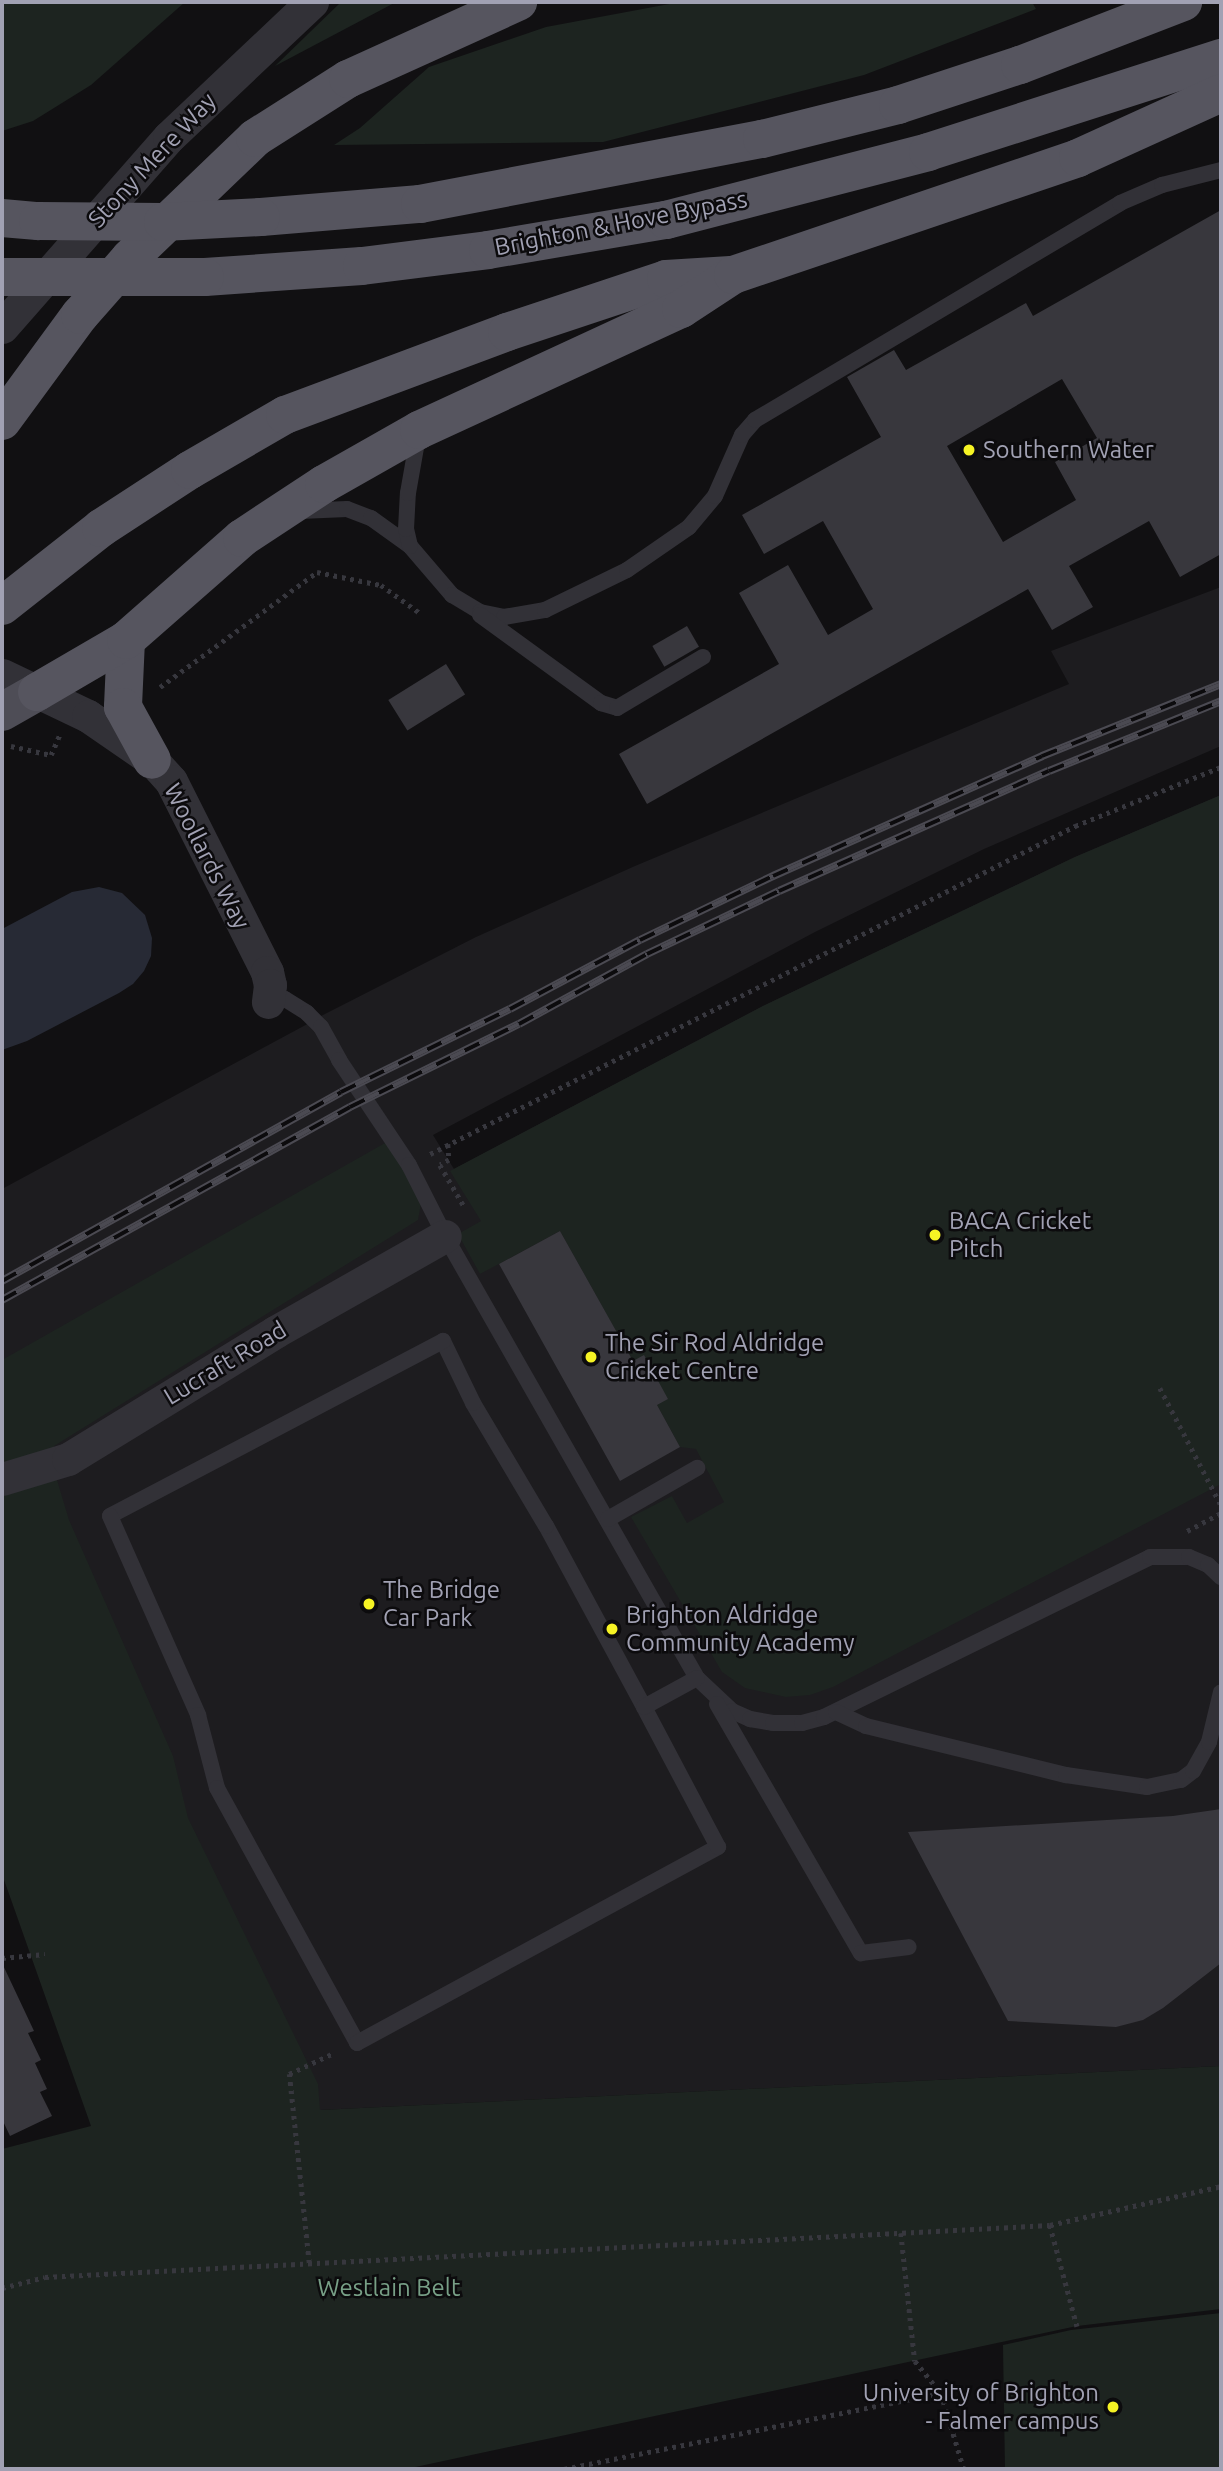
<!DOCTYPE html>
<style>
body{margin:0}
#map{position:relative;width:1223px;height:2471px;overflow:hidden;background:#111012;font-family:Ubuntu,sans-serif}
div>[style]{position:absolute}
.built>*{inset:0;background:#1d1c1f}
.green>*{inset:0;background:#1d2420}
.water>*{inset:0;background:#272a35}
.building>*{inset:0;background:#38373d;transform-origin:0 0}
.path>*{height:4.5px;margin-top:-2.25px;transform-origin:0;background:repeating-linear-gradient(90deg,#37373e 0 3.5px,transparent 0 8.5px)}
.service>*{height:16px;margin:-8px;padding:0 8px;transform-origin:8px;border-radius:8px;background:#323137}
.minor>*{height:33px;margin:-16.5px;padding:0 16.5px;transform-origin:16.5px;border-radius:16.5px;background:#323137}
.primary>*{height:38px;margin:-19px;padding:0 19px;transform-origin:19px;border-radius:19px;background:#4e4d56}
.trunk>*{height:38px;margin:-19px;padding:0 19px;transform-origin:19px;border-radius:19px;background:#56555f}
.rail>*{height:8px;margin-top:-4px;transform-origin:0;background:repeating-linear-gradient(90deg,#0c0b0d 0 16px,#4b4a52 0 32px);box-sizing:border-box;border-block:2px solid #4b4a52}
.trunk-bridge>*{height:38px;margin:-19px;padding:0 19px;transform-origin:19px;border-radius:19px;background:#56555f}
.dots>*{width:19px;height:19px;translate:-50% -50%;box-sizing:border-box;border:4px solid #0c0b0d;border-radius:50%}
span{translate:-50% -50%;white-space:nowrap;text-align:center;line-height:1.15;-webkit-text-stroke:5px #0c0b0d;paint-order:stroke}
.street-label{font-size:24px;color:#a1a1b3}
.poi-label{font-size:24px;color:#a1a1b3}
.left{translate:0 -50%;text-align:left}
.right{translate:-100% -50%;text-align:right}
.park-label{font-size:24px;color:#779f86}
.frame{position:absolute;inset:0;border:4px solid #a1a1b3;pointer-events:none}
</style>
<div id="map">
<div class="built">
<i style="clip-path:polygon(1221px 587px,1221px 746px,984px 849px,815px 932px,433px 1135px,454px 1169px,763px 1006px,1075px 857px,1221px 795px,1221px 2066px,320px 2110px,34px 1960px,2px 1874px,2px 1189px,313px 1021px,344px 1059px,321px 1016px,476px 937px,635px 866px,1069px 684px,1051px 651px)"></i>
</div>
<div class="green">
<i style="clip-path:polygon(2px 2px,185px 2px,91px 85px,33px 121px,2px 131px)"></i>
<i style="clip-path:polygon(341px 2px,396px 2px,275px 66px)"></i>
<i style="clip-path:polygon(680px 2px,1032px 2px,1036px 9px,864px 75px,603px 142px,334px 145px,360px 128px,429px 67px,546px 27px)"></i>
<i style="clip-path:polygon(1221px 795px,1221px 1484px,833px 1687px,810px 1695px,786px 1697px,745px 1688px,722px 1672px,631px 1517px,672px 1496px,687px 1523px,724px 1502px,696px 1449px,680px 1447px,657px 1405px,667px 1399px,640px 1374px,560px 1231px,480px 1274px,458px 1234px,481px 1221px,450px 1171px,763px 1006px,1075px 857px)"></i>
<i style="clip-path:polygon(385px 1143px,405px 1170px,421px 1203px,418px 1220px,54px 1446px,57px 1480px,69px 1520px,173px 1756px,188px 1818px,318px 2084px,320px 2110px,1221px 2066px,1221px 2309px,1077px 2326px,406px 2469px,2px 2469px,2px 2149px,91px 2126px,2px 1874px,2px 1360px)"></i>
<i style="clip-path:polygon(1221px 2313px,1221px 2469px,1005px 2469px,1003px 2345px,1071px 2330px)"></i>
</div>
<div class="water">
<i style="clip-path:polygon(99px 887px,122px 893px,145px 915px,152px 938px,151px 956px,144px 971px,133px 984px,119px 993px,27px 1041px,2px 1050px,2px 929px,72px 892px)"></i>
</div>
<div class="building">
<i style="clip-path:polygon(evenodd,1221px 210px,1221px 554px,1180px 577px,1149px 521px,1069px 566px,1093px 607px,1052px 630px,1028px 589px,647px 804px,619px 754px,779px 664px,739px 593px,788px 565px,828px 635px,873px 609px,823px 521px,764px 554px,742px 515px,881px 437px,847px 377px,894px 350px,906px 370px,1026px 303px,1033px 316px,1221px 210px,1062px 379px,1097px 438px,1055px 462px,1076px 500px,1003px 542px,947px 446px,1062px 379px)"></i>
<i style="left:687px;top:626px;width:24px;height:40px;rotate:60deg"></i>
<i style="left:446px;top:664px;width:36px;height:68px;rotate:58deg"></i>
<i style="clip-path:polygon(560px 1231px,633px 1361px,644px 1355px,668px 1399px,657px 1405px,680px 1447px,620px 1481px,499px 1264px)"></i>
<i style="clip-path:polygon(1221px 1809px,1221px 1963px,1163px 2008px,1143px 2020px,1116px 2027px,1008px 2021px,908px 1832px,1173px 1816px)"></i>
<i style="clip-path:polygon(2px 1963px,34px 2031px,28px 2033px,41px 2060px,35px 2063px,47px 2089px,40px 2092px,52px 2116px,10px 2136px,2px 2119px)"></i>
</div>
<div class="path">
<i style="left:160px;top:687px;width:195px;rotate:-36.2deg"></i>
<i style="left:317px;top:572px;width:65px;rotate:11.5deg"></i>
<i style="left:381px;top:585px;width:48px;rotate:35.7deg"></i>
<i style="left:11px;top:746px;width:41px;rotate:12.7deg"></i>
<i style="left:51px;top:755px;width:21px;rotate:-67deg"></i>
<i style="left:448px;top:1144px;width:16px;rotate:86deg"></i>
<i style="left:449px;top:1160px;width:10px;rotate:151deg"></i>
<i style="left:440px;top:1165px;width:50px;rotate:59.8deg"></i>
<i style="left:430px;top:1154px;width:724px;rotate:-26.95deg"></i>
<i style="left:1075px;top:826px;width:157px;rotate:-22deg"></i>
<i style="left:1160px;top:1388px;width:132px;rotate:62.5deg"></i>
<i style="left:1187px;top:1531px;width:38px;rotate:-28deg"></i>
<i style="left:2px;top:1958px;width:43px;rotate:-5.3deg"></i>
<i style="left:1050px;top:2225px;width:175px;rotate:-12.8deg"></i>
<i style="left:901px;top:2233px;width:129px;rotate:83.8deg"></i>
<i style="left:915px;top:2361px;width:41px;rotate:50.9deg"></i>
<i style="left:309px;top:2263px;width:190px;rotate:-96deg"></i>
<i style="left:289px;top:2074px;width:50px;rotate:-25deg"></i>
<i style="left:2px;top:2288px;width:44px;rotate:-14.3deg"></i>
<i style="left:45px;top:2277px;width:1006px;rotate:-2.96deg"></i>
<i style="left:1050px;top:2225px;width:105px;rotate:75deg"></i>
<i style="left:564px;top:2469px;width:385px;rotate:-11.4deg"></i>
<i style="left:941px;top:2393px;width:79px;rotate:73.2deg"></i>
</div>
<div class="service">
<i style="left:300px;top:511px;width:47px;rotate:-2.4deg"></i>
<i style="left:347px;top:509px;width:26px;rotate:21deg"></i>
<i style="left:371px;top:518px;width:48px;rotate:35.7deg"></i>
<i style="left:410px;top:546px;width:65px;rotate:49.4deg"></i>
<i style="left:452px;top:595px;width:33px;rotate:31deg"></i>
<i style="left:480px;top:612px;width:25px;rotate:12deg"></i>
<i style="left:504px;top:617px;width:42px;rotate:-9.7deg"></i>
<i style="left:545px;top:610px;width:91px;rotate:-26deg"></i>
<i style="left:627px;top:570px;width:75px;rotate:-34.7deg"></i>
<i style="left:689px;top:527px;width:40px;rotate:-50deg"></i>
<i style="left:715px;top:496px;width:67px;rotate:-66.1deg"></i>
<i style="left:742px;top:435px;width:20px;rotate:-49deg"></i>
<i style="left:755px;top:420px;width:425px;rotate:-30.7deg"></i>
<i style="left:1120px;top:203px;width:46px;rotate:-23.2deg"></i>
<i style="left:1162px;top:185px;width:61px;rotate:-14.3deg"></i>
<i style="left:410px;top:546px;width:17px;rotate:-103deg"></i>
<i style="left:406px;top:529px;width:36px;rotate:-87deg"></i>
<i style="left:408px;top:493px;width:58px;rotate:-80deg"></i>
<i style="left:480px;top:615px;width:150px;rotate:36deg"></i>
<i style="left:601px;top:703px;width:17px;rotate:17deg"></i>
<i style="left:617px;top:708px;width:100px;rotate:-30.7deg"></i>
<i style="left:268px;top:1002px;width:17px;rotate:-10deg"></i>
<i style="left:285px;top:999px;width:26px;rotate:32deg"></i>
<i style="left:307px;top:1013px;width:20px;rotate:45deg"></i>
<i style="left:321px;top:1027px;width:38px;rotate:61deg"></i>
<i style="left:339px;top:1060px;width:126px;rotate:56.3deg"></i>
<i style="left:409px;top:1165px;width:80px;rotate:63.1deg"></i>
<i style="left:445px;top:1236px;width:509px;rotate:60.31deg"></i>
<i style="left:697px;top:1678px;width:48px;rotate:43.3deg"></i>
<i style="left:732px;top:1711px;width:20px;rotate:24deg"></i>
<i style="left:750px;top:1719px;width:23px;rotate:10deg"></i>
<i style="left:773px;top:1723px;width:29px"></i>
<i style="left:802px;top:1723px;width:23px;rotate:-15deg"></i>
<i style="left:824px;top:1717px;width:363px;rotate:-26.1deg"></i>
<i style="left:1150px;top:1557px;width:39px"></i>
<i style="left:1189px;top:1557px;width:21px;rotate:23deg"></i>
<i style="left:1208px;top:1565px;width:18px;rotate:43deg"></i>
<i style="left:608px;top:1519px;width:103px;rotate:-29.8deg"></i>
<i style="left:717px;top:1704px;width:288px;rotate:60deg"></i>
<i style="left:861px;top:1953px;width:48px;rotate:-7.1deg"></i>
<i style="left:644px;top:1707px;width:206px;rotate:-118.4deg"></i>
<i style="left:546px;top:1526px;width:143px;rotate:-120.7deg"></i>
<i style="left:473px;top:1403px;width:69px;rotate:-115.8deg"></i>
<i style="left:443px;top:1341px;width:376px;rotate:152.3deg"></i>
<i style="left:110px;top:1516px;width:218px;rotate:66.1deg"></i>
<i style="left:198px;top:1715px;width:75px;rotate:75.4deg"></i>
<i style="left:217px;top:1788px;width:291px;rotate:61.2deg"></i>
<i style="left:357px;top:2043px;width:411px;rotate:-28.5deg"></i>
<i style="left:718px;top:1847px;width:158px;rotate:-117.9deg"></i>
<i style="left:644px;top:1707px;width:60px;rotate:-28.7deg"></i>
<i style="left:836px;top:1712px;width:33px;rotate:25deg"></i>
<i style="left:866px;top:1726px;width:206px;rotate:13.8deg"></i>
<i style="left:1066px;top:1775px;width:82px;rotate:8.4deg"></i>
<i style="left:1147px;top:1787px;width:35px;rotate:-12deg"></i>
<i style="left:1181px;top:1780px;width:15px;rotate:-37deg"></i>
<i style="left:1193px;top:1771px;width:33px;rotate:-61deg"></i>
<i style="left:1209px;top:1742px;width:51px;rotate:-76.5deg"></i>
</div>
<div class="minor">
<i style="left:2px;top:327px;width:253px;rotate:-48.7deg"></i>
<i style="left:169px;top:137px;width:197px;rotate:-43.4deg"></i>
<i style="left:2px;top:675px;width:95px;rotate:25.5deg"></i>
<i style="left:88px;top:716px;width:78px;rotate:34.5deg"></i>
<i style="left:152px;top:760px;width:28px;rotate:48deg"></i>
<i style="left:171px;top:781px;width:214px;rotate:63.3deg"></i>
<i style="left:267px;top:972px;width:13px;rotate:77deg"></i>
<i style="left:270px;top:985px;width:17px;rotate:97deg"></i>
<i style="left:2px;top:1479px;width:69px;rotate:-16.9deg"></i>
<i style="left:68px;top:1459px;width:243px;rotate:-31.5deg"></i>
<i style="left:275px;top:1332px;width:195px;rotate:-29.5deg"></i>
</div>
<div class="primary">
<i style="left:2px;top:712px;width:40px;rotate:-29.7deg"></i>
</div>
<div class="trunk">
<i style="left:261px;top:217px;width:160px;rotate:-4.7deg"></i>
<i style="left:420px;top:204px;width:348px;rotate:-10.8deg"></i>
<i style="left:762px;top:139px;width:140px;rotate:-14deg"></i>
<i style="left:898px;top:105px;width:128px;rotate:-18.2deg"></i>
<i style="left:1020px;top:65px;width:175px;rotate:-21.1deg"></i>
<i style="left:2px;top:218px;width:36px;rotate:5deg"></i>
<i style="left:205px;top:277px;width:157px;rotate:-4deg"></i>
<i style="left:362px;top:266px;width:127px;rotate:-7.2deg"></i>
<i style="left:488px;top:250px;width:181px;rotate:-9.6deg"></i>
<i style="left:666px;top:220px;width:271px;rotate:-14.5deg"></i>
<i style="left:928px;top:152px;width:308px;rotate:-17.8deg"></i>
<i style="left:2px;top:421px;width:132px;rotate:-53.7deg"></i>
<i style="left:80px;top:315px;width:76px;rotate:-48.7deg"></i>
<i style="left:130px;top:258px;width:173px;rotate:-43.8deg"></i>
<i style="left:255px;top:138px;width:110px;rotate:-32.4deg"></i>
<i style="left:348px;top:79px;width:187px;rotate:-24.4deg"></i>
<i style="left:2px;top:606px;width:126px;rotate:-38.2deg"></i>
<i style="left:101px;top:528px;width:106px;rotate:-33.1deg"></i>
<i style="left:190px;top:470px;width:110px;rotate:-30.1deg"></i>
<i style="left:285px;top:415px;width:237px;rotate:-20.5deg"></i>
<i style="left:507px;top:332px;width:168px;rotate:-18.4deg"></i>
<i style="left:666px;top:279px;width:65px;rotate:-3.5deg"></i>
<i style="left:126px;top:640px;width:67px;rotate:92.6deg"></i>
<i style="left:123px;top:707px;width:60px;rotate:61.3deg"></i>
<i style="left:37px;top:692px;width:103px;rotate:-30.3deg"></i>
<i style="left:126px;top:640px;width:154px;rotate:-41.3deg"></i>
<i style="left:242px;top:538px;width:98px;rotate:-33.4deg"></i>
<i style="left:324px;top:484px;width:109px;rotate:-29.6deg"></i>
<i style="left:419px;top:430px;width:289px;rotate:-24.8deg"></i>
<i style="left:681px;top:309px;width:62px;rotate:-33.2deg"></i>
<i style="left:733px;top:275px;width:364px;rotate:-18.7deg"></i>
<i style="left:1078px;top:158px;width:157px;rotate:-24.4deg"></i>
</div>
<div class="rail">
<i style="left:2px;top:1281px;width:388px;rotate:-29.1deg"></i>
<i style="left:341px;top:1092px;width:188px;rotate:-26.2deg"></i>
<i style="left:510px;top:1009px;width:147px;rotate:-28deg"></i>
<i style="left:640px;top:940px;width:148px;rotate:-25.7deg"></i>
<i style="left:773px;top:876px;width:295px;rotate:-24deg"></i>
<i style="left:1042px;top:756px;width:193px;rotate:-21.9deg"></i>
<i style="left:2px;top:1300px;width:398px;rotate:-29deg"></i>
<i style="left:350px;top:1107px;width:188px;rotate:-26.2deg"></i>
<i style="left:519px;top:1024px;width:146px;rotate:-28.7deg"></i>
<i style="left:647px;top:954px;width:146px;rotate:-25.5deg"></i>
<i style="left:779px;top:891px;width:295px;rotate:-24deg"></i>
<i style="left:1049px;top:771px;width:186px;rotate:-22.1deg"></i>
</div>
<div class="trunk-bridge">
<i style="left:38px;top:221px;width:125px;rotate:0.5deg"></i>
<i style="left:163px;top:222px;width:98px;rotate:-2.9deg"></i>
<i style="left:2px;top:277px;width:203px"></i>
</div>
<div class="dots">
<i style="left:969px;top:450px;background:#f6f324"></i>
<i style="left:935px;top:1235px;background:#f6f324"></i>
<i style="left:591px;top:1357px;background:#f6f324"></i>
<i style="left:369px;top:1604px;background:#f6f324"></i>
<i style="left:612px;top:1629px;background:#f6f324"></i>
<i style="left:1113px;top:2407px;background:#f6f324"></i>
</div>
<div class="street-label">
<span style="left:152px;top:160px;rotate:-47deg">Stony Mere Way</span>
<span style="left:621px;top:223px;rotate:-11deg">Brighton &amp; Hove Bypass</span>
<span style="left:207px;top:856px;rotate:63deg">Woollards Way</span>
<span style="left:225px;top:1363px;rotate:-31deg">Lucraft Road</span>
</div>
<div class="poi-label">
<span class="left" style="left:983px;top:450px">Southern Water</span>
<span class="left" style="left:949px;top:1235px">BACA Cricket<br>Pitch</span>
<span class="left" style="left:605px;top:1357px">The Sir Rod Aldridge<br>Cricket Centre</span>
<span class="left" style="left:383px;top:1604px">The Bridge<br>Car Park</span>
<span class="left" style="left:626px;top:1629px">Brighton Aldridge<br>Community Academy</span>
<span class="right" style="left:1099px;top:2407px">University of Brighton<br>- Falmer campus</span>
</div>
<div class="park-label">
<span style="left:389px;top:2288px">Westlain Belt</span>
</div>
<div class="frame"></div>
</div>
